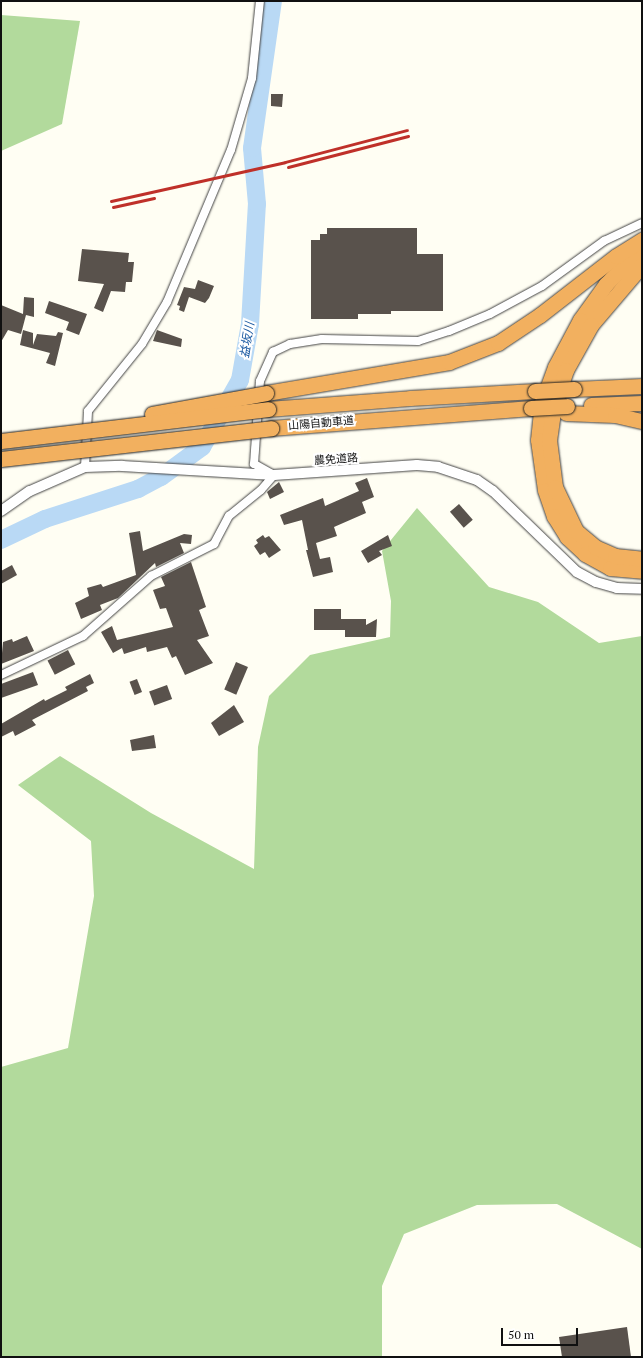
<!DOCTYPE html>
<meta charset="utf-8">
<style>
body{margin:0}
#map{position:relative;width:643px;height:1358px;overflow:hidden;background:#fffef3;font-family:"PT Serif","Noto Sans JP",serif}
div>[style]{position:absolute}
.forest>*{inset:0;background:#b2da9c}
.river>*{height:18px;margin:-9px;padding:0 9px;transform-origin:9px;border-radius:9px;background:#b9d9f5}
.building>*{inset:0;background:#59524c;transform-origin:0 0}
.roads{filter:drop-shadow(0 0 1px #434343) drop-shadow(0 0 1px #434343)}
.minor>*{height:8px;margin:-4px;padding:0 4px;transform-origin:4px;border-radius:4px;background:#fff}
.tertiary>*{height:10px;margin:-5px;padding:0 5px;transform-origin:5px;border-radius:5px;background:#fff}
.motorway>*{height:15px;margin:-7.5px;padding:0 7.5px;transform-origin:7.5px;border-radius:7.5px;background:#f2b05f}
.rail>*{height:3px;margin:-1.5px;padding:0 1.5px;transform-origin:1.5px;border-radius:1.5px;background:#bf3029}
.bridges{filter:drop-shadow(0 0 1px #212121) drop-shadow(0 0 1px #212121)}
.motorway-bridge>*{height:15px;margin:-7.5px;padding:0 7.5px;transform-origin:7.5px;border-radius:7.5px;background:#f2b05f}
span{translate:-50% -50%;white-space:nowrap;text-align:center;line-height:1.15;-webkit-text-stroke:4px #fff;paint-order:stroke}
.street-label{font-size:11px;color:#101010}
.water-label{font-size:12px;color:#1a59a1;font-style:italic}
.frame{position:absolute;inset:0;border:2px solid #101010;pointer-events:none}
.scale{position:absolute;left:501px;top:1328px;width:77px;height:18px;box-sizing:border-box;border:2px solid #101010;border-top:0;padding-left:5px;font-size:12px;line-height:14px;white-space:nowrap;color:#101010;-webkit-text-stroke:3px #fff;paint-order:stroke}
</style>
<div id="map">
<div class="forest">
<i style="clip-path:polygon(1px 15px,80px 21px,62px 124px,1px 151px)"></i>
<i style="clip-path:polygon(417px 508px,489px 587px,538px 602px,599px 643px,642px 636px,642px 1249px,557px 1204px,477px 1205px,404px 1234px,382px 1286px,382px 1357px,1px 1357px,1px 1067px,68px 1048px,94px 896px,91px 841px,18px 785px,60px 756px,151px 813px,254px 869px,258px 747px,269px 696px,310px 655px,390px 637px,391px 601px,382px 551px)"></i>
</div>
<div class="river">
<i style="left:1px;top:540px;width:49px;rotate:-25.5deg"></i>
<i style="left:45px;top:519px;width:98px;rotate:-17.9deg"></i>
<i style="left:138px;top:489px;width:26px;rotate:-28deg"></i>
<i style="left:161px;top:477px;width:51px;rotate:-36.2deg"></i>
<i style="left:202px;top:447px;width:77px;rotate:-60.4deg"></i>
<i style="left:240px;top:380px;width:57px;rotate:-79.9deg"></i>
<i style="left:250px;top:324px;width:120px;rotate:-86.7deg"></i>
<i style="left:257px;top:204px;width:56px;rotate:-95.1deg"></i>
<i style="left:252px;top:148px;width:148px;rotate:-81.9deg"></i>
</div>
<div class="building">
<i style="clip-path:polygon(271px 94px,283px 94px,282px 107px,271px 106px)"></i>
<i style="clip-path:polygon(327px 228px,417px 228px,417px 254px,443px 254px,443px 311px,391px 311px,391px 314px,358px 314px,358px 319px,311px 319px,311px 240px,320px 240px,320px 234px,327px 234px)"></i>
<i style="clip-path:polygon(82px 249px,129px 253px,128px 262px,134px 262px,132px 282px,126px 282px,125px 292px,111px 291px,103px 312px,94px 308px,104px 284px,78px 281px)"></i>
<i style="clip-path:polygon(198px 280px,214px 286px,209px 298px,205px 303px,189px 297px,184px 312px,179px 310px,180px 306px,177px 305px,184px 287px,195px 289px)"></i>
<i style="clip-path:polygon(24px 297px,34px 298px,34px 317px,26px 315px,21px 334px,8px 330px,1px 342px,1px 305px,23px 314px)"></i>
<i style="clip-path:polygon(49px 301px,87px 314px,79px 335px,66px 330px,69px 322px,45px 313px)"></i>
<i style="clip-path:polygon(23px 330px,33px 333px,33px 345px,37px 334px,56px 336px,58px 332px,63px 333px,55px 366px,46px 363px,50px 353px,20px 345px)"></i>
<i style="clip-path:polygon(157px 330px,182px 339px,181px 347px,153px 341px)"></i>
<i style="clip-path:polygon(367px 478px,374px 497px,362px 502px,366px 513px,334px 527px,337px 536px,316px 543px,320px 559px,330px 557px,333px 572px,313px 577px,306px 550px,308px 550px,302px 520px,284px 525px,280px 515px,323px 498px,325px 506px,359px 491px,355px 483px)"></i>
<i style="clip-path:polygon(279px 482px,284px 492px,270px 499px,267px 492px)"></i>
<i style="left:459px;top:504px;width:21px;height:12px;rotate:49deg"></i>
<i style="clip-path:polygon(140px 531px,143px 551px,184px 534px,192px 535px,191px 544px,180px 543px,184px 553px,156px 567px,155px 563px,118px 598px,100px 605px,102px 610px,81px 619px,75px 603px,89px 596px,87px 588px,101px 584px,103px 587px,136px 575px,129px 533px)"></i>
<i style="clip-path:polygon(263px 535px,265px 538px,269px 536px,281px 550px,269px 558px,265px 552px,260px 555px,254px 546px,258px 543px,256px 540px)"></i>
<i style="clip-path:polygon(388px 535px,392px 546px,379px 551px,382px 555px,368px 563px,361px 551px)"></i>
<i style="clip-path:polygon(191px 562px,206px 607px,199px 610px,209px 636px,197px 640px,213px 663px,185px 675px,176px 656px,172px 658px,167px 647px,147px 652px,146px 647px,124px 654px,122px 648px,113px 653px,101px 632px,112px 626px,117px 640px,173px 627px,166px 608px,160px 609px,153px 590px,165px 586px,161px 577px)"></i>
<i style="clip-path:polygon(12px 565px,17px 575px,1px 584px,1px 571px)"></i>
<i style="clip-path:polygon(314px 609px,341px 609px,341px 619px,366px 619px,366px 625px,377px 619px,376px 637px,345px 637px,345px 630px,314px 630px)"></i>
<i style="clip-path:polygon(27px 636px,34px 651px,1px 664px,3px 642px,12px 639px,13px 642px)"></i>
<i style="left:68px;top:650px;width:16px;height:23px;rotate:63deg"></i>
<i style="left:236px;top:662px;width:13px;height:30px;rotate:23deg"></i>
<i style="clip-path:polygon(33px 672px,38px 685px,1px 698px,1px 684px)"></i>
<i style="clip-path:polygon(90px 674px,94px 683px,86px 687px,88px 691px,32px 720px,36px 725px,15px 736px,13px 731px,1px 737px,1px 724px,44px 699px,45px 701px,67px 690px,65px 687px)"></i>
<i style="left:137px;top:679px;width:14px;height:8px;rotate:69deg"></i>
<i style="left:167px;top:685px;width:15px;height:19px;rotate:70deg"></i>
<i style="clip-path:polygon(234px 705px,244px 722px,219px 736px,211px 723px)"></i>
<i style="clip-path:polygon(154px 735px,156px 748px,132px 751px,130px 740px)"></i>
<i style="clip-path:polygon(627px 1327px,631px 1357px,562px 1357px,559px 1337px)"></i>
</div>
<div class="roads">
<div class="minor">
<i style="left:85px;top:467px;width:56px;rotate:-86.9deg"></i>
<i style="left:88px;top:411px;width:86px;rotate:-51.1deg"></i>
<i style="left:142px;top:344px;width:49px;rotate:-59.2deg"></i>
<i style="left:167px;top:302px;width:165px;rotate:-67.2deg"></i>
<i style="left:231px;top:150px;width:75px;rotate:-73.7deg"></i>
<i style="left:252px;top:78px;width:77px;rotate:-84.1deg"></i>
<i style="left:1px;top:675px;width:91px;rotate:-25.4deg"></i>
<i style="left:83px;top:636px;width:91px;rotate:-41.4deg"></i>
<i style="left:151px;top:576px;width:71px;rotate:-26.9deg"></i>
<i style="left:214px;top:544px;width:32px;rotate:-62deg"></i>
<i style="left:229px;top:516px;width:41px;rotate:-39.1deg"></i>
<i style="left:261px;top:490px;width:20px;rotate:-49deg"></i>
<i style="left:274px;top:475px;width:23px;rotate:-151deg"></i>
<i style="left:254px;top:464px;width:83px;rotate:-85.9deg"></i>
<i style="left:260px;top:381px;width:32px;rotate:-66deg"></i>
<i style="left:273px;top:352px;width:19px;rotate:-25deg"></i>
<i style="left:290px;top:344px;width:32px;rotate:-9deg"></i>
<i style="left:322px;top:339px;width:96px;rotate:1.2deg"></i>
<i style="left:418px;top:341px;width:33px;rotate:-18deg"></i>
<i style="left:449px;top:331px;width:44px;rotate:-22.5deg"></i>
<i style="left:490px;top:314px;width:59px;rotate:-28.3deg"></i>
<i style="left:542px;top:286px;width:77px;rotate:-36deg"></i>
<i style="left:604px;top:241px;width:42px;rotate:-25.3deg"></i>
</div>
<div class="tertiary">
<i style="left:1px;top:511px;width:35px;rotate:-35deg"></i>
<i style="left:30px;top:491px;width:60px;rotate:-23.6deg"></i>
<i style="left:85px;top:467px;width:37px;rotate:-2deg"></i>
<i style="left:122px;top:466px;width:152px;rotate:3.4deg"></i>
<i style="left:274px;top:475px;width:143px;rotate:-4deg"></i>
<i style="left:417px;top:465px;width:21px;rotate:5deg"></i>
<i style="left:438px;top:467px;width:41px;rotate:18.4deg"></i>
<i style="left:477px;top:480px;width:19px;rotate:35deg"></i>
<i style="left:493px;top:491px;width:117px;rotate:44deg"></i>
<i style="left:577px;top:572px;width:21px;rotate:28deg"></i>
<i style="left:596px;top:582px;width:22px;rotate:16deg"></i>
<i style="left:617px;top:588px;width:25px;rotate:2deg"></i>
</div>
<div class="motorway">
<i style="left:642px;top:248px;width:51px;rotate:135deg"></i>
<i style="left:606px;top:284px;width:44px;rotate:125.8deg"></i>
<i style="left:580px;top:320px;width:53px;rotate:118deg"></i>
<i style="left:555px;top:367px;width:37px;rotate:110deg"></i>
<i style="left:542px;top:402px;width:38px;rotate:96deg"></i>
<i style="left:538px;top:440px;width:50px;rotate:82deg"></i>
<i style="left:545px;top:490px;width:28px;rotate:71deg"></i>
<i style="left:554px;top:516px;width:25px;rotate:58deg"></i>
<i style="left:567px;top:537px;width:25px;rotate:43deg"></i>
<i style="left:585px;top:554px;width:29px;rotate:29deg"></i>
<i style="left:610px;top:568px;width:32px;rotate:5deg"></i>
<i style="left:642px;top:265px;width:79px;rotate:130.4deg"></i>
<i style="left:591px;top:325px;width:51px;rotate:119.1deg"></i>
<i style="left:566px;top:370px;width:37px;rotate:109deg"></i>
<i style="left:554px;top:405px;width:35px;rotate:98deg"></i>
<i style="left:549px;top:440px;width:47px;rotate:82.7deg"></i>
<i style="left:555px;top:487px;width:49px;rotate:64.5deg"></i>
<i style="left:576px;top:531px;width:25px;rotate:40deg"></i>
<i style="left:595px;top:547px;width:22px;rotate:24deg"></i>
<i style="left:615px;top:556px;width:27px;rotate:6deg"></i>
<i style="left:574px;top:389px;width:68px;rotate:-2.5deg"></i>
<i style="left:266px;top:393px;width:186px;rotate:-9.6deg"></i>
<i style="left:449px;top:362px;width:53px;rotate:-21.2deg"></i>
<i style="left:498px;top:343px;width:50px;rotate:-33.7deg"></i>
<i style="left:540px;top:315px;width:96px;rotate:-37.8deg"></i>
<i style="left:616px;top:256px;width:31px;rotate:-32deg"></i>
<i style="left:591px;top:405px;width:51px;rotate:-2.2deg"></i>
<i style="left:268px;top:409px;width:142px;rotate:-4.4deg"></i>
<i style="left:410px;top:398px;width:125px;rotate:-3.2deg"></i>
<i style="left:566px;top:413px;width:49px;rotate:2.3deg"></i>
<i style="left:615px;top:415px;width:28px;rotate:13deg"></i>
<i style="left:271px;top:428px;width:261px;rotate:-4.4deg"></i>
</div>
</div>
<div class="rail">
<i style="left:288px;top:167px;width:124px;rotate:-14.5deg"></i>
<i style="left:111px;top:201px;width:178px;rotate:-12.6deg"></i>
<i style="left:285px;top:162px;width:126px;rotate:-14.7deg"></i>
<i style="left:113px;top:207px;width:42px;rotate:-12.4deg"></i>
</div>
<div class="bridges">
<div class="motorway-bridge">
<i style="left:535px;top:391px;width:39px;rotate:-3deg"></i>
<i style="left:531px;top:408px;width:36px;rotate:-3deg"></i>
<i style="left:152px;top:414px;width:116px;rotate:-10.4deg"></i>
<i style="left:1px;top:441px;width:269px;rotate:-6.8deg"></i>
<i style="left:1px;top:459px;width:272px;rotate:-6.5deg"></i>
</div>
</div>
<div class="street-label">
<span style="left:321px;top:423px;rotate:-5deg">山陽自動車道</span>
<span style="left:336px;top:459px;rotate:-4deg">農免道路</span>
</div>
<div class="water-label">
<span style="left:247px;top:340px;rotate:-81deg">益坂川</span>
</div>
<div class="frame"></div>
<div class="scale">50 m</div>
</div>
